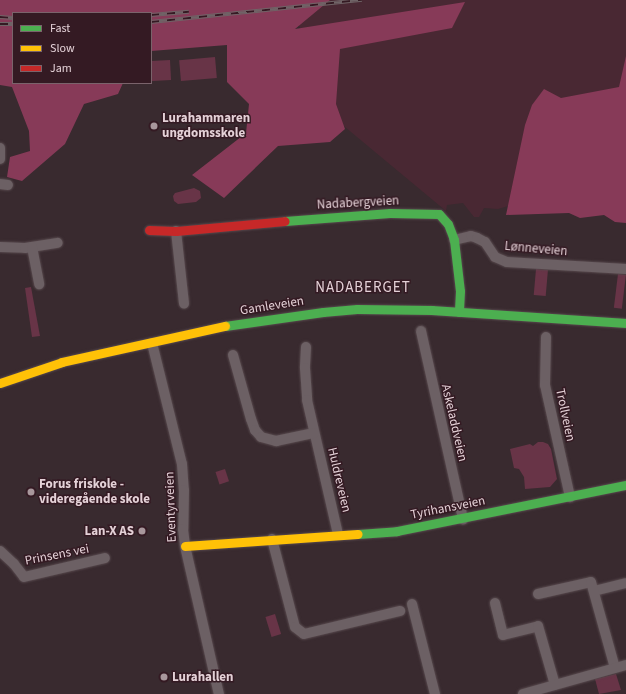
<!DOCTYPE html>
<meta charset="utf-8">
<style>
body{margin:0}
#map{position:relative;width:626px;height:694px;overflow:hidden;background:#392a2f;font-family:"Source Sans 3",sans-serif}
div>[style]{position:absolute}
.built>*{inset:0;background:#492833}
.green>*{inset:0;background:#683447;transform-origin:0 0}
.forest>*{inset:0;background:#873a58}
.roads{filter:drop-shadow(0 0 1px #57494d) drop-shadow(0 0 1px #57494d)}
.street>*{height:10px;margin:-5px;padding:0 5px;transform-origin:5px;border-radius:5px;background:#6c6064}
.fast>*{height:9px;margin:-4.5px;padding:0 4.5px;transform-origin:4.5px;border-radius:4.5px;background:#4caf50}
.slow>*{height:9px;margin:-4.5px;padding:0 4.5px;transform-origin:4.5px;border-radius:4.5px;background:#ffc107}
.jam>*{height:9px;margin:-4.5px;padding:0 4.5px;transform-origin:4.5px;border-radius:4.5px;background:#c62828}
.rail>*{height:4px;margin-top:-2px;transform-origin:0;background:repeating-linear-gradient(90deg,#341a23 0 8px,#6f6366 0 16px);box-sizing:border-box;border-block:1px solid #6f6366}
.dots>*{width:11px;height:11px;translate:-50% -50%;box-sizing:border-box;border:2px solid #341a23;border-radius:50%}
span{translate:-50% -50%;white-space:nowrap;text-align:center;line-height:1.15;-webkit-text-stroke:3px #341a23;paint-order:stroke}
.poi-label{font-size:13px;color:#e4d1d7;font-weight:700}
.left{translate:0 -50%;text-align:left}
.right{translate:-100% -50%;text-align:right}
.street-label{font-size:13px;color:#e4d1d7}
.quarter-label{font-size:15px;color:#e4d1d7;letter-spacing:1px}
.legend{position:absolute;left:12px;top:12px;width:140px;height:72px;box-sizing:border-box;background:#341a23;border:1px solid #7a636b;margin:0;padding:5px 7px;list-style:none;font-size:12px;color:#e4d1d7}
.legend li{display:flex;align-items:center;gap:8px;height:20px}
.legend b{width:20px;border:1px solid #7a636b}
</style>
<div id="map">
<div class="built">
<i style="clip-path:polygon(246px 0,626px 0,626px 151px,532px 199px,498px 209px,484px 208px,479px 217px,474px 217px,463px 203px,447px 205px,446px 211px,333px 117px,298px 23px,151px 13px,13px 13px)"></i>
</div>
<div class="green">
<i style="left:215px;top:57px;width:21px;height:36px;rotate:85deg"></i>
<i style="left:170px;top:60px;width:20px;height:19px;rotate:87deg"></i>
<i style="clip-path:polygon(194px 188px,200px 191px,201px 198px,196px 202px,178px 204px,174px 201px,173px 196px,175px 193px)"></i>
<i style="left:536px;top:269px;width:12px;height:26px;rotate:5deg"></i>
<i style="left:618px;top:274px;width:8px;height:34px;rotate:7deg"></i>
<i style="clip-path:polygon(31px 287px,40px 336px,32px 337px,25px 288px)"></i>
<i style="clip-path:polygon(538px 442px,543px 442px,548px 444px,551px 449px,557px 479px,550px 487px,525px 489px,524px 477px,519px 469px,514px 468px,510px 449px,530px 444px,533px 446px)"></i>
<i style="left:225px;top:469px;width:13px;height:10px;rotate:72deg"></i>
<i style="left:275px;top:614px;width:21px;height:10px;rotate:73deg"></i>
<i style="clip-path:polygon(616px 674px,621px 690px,599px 694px,595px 679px)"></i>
</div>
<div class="forest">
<i style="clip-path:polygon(0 0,330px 0,295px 29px,465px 2px,452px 28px,340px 49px,336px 104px,345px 129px,330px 142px,278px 146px,224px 198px,192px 175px,246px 133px,249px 104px,227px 82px,227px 45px,151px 51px,151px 13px,13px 13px,13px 83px,123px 83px,118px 94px,84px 104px,65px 144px,22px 181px,7px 177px,10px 157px,30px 151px,29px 131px,12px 87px,0 85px)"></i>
<i style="clip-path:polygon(626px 56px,626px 223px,615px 222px,604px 215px,580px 218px,569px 213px,506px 215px,525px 125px,532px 105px,544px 89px,561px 98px,619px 87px)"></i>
</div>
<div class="roads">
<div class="street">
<i style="left:0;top:148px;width:11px;rotate:90deg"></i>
<i style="left:0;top:184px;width:8px;rotate:7deg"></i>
<i style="left:176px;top:231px;width:73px;rotate:83.7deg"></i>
<i style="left:454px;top:240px;width:17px;rotate:-13deg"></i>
<i style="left:471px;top:236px;width:6px;rotate:18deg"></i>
<i style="left:477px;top:238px;width:9px;rotate:27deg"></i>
<i style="left:485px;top:242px;width:18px;rotate:56deg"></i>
<i style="left:495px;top:257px;width:13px;rotate:23deg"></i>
<i style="left:507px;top:262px;width:119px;rotate:3.4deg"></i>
<i style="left:0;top:247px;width:25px;rotate:2deg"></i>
<i style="left:25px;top:248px;width:33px;rotate:-9deg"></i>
<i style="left:32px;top:247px;width:38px;rotate:79deg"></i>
<i style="left:421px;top:331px;width:193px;rotate:77.4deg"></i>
<i style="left:546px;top:337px;width:48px;rotate:91.2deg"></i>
<i style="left:545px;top:385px;width:115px;rotate:77.4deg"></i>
<i style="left:152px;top:343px;width:125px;rotate:76.1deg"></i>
<i style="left:182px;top:464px;width:26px;rotate:86deg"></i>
<i style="left:184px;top:490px;width:39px;rotate:91deg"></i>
<i style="left:183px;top:529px;width:17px;rotate:83deg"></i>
<i style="left:185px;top:546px;width:152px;rotate:77.1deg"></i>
<i style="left:306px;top:347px;width:21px;rotate:93deg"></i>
<i style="left:305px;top:368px;width:32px;rotate:86deg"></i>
<i style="left:307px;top:400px;width:138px;rotate:77deg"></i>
<i style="left:233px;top:355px;width:66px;rotate:74.3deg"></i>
<i style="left:251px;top:419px;width:12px;rotate:70deg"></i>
<i style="left:255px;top:430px;width:9px;rotate:49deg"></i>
<i style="left:261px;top:437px;width:16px;rotate:15deg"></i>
<i style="left:276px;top:441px;width:39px;rotate:-12deg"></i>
<i style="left:272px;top:539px;width:91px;rotate:75.4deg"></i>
<i style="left:295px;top:627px;width:11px;rotate:38deg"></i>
<i style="left:304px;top:634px;width:99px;rotate:-13.5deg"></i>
<i style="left:0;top:551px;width:19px;rotate:43deg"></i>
<i style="left:14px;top:564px;width:16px;rotate:52deg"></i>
<i style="left:24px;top:577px;width:83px;rotate:-13.2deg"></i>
<i style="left:594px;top:591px;width:32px;rotate:-14deg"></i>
<i style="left:538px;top:594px;width:54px;rotate:-12.8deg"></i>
<i style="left:591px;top:582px;width:89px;rotate:74.4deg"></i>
<i style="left:495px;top:603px;width:33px;rotate:76deg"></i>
<i style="left:503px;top:635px;width:36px;rotate:-14deg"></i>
<i style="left:538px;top:626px;width:61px;rotate:73.9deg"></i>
<i style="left:412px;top:604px;width:93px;rotate:75.7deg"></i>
<i style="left:523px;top:694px;width:107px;rotate:-15.7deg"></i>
</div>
<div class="fast">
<i style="left:285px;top:221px;width:105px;rotate:-4.4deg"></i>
<i style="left:390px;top:213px;width:49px;rotate:1.2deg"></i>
<i style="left:439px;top:214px;width:13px;rotate:48deg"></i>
<i style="left:448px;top:224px;width:17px;rotate:69deg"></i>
<i style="left:454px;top:240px;width:51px;rotate:83.3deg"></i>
<i style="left:460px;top:291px;width:21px;rotate:93deg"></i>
<i style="left:225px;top:326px;width:99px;rotate:-8.1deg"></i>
<i style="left:323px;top:312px;width:34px;rotate:-5deg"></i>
<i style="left:357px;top:309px;width:75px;rotate:0.8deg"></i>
<i style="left:432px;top:310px;width:194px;rotate:3.8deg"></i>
<i style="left:358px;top:534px;width:39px;rotate:-4deg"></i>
<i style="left:397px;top:531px;width:234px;rotate:-11.4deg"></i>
</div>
<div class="slow">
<i style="left:0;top:383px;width:65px;rotate:-18.7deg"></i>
<i style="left:62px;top:362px;width:167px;rotate:-12.5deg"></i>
<i style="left:185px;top:546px;width:173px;rotate:-4deg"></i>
</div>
<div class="jam">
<i style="left:149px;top:230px;width:27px;rotate:2deg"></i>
<i style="left:176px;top:231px;width:109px;rotate:-5.2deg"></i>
</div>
</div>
<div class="rail">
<i style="left:151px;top:15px;width:38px;rotate:-5deg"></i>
<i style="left:0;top:17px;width:13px;rotate:4deg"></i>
<i style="left:151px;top:22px;width:212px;rotate:-6deg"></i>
<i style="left:0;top:24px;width:13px"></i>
</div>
<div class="dots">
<i style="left:154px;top:126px;background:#a8979c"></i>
<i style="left:31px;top:492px;background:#a8979c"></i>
<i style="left:142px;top:531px;background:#a8979c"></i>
<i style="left:164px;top:677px;background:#a8979c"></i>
</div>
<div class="poi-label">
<span class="left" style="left:162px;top:126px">Lurahammaren<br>ungdomsskole</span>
<span class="left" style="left:39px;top:492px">Forus friskole -<br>videregående skole</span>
<span class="right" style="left:134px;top:531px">Lan-X AS</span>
<span class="left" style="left:172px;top:677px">Lurahallen</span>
</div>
<div class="street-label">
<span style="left:358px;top:203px;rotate:-3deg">Nadabergveien</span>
<span style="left:536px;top:249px;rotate:5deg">Lønneveien</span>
<span style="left:272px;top:306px;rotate:-9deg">Gamleveien</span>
<span style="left:565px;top:415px;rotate:78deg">Trollveien</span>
<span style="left:454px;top:423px;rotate:77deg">Askeladdveien</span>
<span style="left:339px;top:480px;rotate:77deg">Huldreveien</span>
<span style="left:171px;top:507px;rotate:-92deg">Eventyrveien</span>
<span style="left:448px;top:508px;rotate:-11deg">Tyrihansveien</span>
<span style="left:57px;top:555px;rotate:-11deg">Prinsens vei</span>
</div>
<div class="quarter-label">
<span style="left:363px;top:288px">NADABERGET</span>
</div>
<ul class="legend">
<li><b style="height:5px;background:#4caf50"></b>Fast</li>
<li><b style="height:5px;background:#ffc107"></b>Slow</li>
<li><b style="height:5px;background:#c62828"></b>Jam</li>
</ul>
</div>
